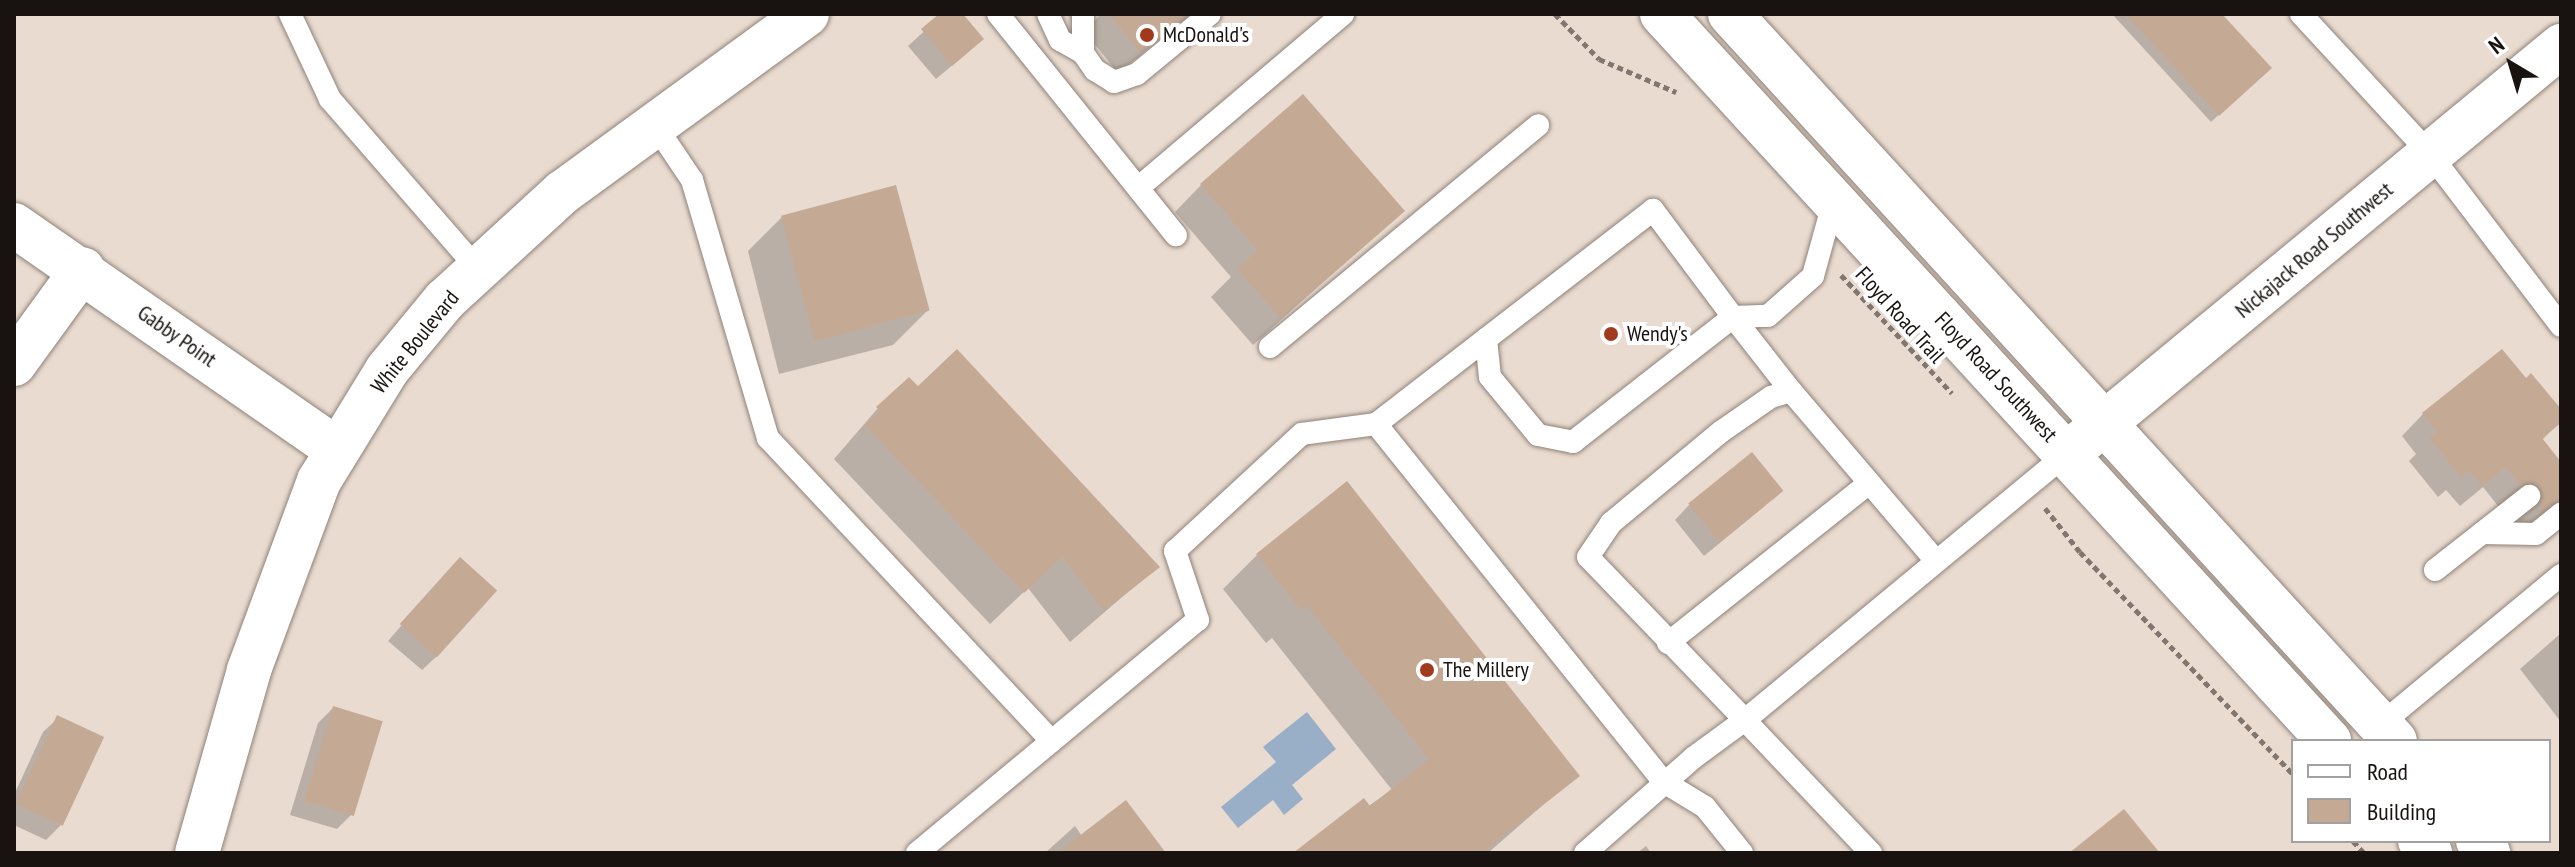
<!DOCTYPE html>
<style>
body{margin:0}
#map{position:relative;width:2575px;height:867px;overflow:hidden;background:#e9dbd0;font-family:"PT Sans Narrow",sans-serif}
div>[style]{position:absolute}
.water>*{inset:0;background:#98afc7}
.shadow>*{inset:0;background:#0003}
.building>*{inset:0;background:#c4aa94;transform-origin:0 0}
.path>*{height:5px;margin-top:-2.5px;transform-origin:0;background:repeating-linear-gradient(90deg,#817770 0 6px,transparent 0 10px)}
.roads{filter:drop-shadow(0 0 2px #8f8278) drop-shadow(0 0 2px #8f8278)}
.service>*{height:22px;margin:-11px;padding:0 11px;transform-origin:11px;border-radius:11px;background:#fff}
.minor>*{height:44px;margin:-22px;padding:0 22px;transform-origin:22px;border-radius:22px;background:#fff}
.tertiary>*{height:44px;margin:-22px;padding:0 22px;transform-origin:22px;border-radius:22px;background:#fff}
.secondary>*{height:44px;margin:-22px;padding:0 22px;transform-origin:22px;border-radius:22px;background:#fff}
.dots>*{width:22px;height:22px;translate:-50% -50%;box-sizing:border-box;border:4px solid #fff;border-radius:50%}
span{translate:-50% -50%;white-space:nowrap;text-align:center;line-height:1.15;-webkit-text-stroke:8px #fff;paint-order:stroke}
.poi-label{font-size:22px;color:#181310}
.left{translate:0 -50%;text-align:left}
.street-label{font-size:22px;color:#181310}
.frame{position:absolute;inset:0;border:16px solid #181310;pointer-events:none}
.legend{position:absolute;left:2291px;top:739px;width:260px;height:104px;box-sizing:border-box;background:#fff;border:2px solid #a3a19f;margin:0;padding:10px 14px;list-style:none;font-size:24px;color:#181310}
.legend li{display:flex;align-items:center;gap:16px;height:40px}
.legend b{width:40px;border:2px solid #a3a19f}
.north{position:absolute;left:2471px;top:24px;width:80px;height:80px;-webkit-text-stroke:6px #fff;paint-order:stroke;rotate:322deg;font-size:22px;font-weight:700;line-height:32px;text-align:center;color:#181310}
.north::after{content:'';display:block;margin:auto;width:28px;height:36px;background:#181310;clip-path:polygon(50% 0,100% 100%,50% 72%,0 100%)}
</style>
<div id="map">
<div class="water">
<i style="clip-path:polygon(1307px 712px,1336px 749px,1292px 785px,1303px 799px,1284px 815px,1273px 800px,1238px 828px,1221px 807px,1276px 762px,1263px 747px)"></i>
</div>
<div class="shadow">
<i style="clip-path:polygon(943px 14px,961px 14px,967px 53px,936px 79px,908px 46px)"></i>
<i style="clip-path:polygon(1101px 14px,1192px 14px,1118px 73px,1084px 31px)"></i>
<i style="clip-path:polygon(2112px 14px,2219px 14px,2269px 68px,2211px 122px)"></i>
<i style="clip-path:polygon(1201px 185px,1402px 211px,1253px 345px,1211px 297px,1231px 277px,1175px 212px)"></i>
<i style="clip-path:polygon(782px 217px,927px 311px,893px 345px,779px 374px,748px 251px)"></i>
<i style="clip-path:polygon(2526px 381px,2561px 412px,2561px 421px,2541px 441px,2561px 465px,2561px 500px,2520px 531px,2518px 508px,2498px 506px,2483px 487px,2460px 506px,2446px 490px,2438px 497px,2409px 461px,2416px 454px,2402px 436px,2423px 414px)"></i>
<i style="clip-path:polygon(878px 408px,1157px 567px,1070px 642px,1028px 588px,990px 624px,834px 459px)"></i>
<i style="clip-path:polygon(1689px 505px,1766px 505px,1704px 556px,1675px 520px)"></i>
<i style="clip-path:polygon(1257px 555px,1577px 775px,1488px 853px,1299px 853px,1392px 790px,1272px 638px,1266px 643px,1223px 589px)"></i>
<i style="clip-path:polygon(445px 575px,437px 656px,422px 670px,388px 641px)"></i>
<i style="clip-path:polygon(2561px 633px,2561px 722px,2520px 669px)"></i>
<i style="clip-path:polygon(333px 708px,352px 814px,337px 829px,290px 815px,318px 723px)"></i>
<i style="clip-path:polygon(58px 718px,61px 825px,46px 840px,14px 825px,14px 795px,43px 732px)"></i>
<i style="clip-path:polygon(1075px 826px,1082px 836px,1164px 853px,1045px 853px)"></i>
<i style="clip-path:polygon(1646px 846px,1651px 853px,1637px 853px)"></i>
</div>
<div class="building">
<i style="clip-path:polygon(939px 14px,963px 14px,984px 39px,952px 66px,921px 29px)"></i>
<i style="clip-path:polygon(1109px 14px,1188px 14px,1141px 53px)"></i>
<i style="clip-path:polygon(2125px 14px,2222px 14px,2272px 68px,2219px 116px)"></i>
<i style="clip-path:polygon(1303px 94px,1405px 211px,1281px 319px,1237px 269px,1258px 250px,1200px 184px)"></i>
<i style="left:896px;top:185px;width:130px;height:119px;rotate:75deg"></i>
<i style="clip-path:polygon(957px 349px,1160px 567px,1104px 611px,1062px 557px,1024px 593px,865px 425px,880px 411px,876px 407px,909px 377px,918px 386px)"></i>
<i style="clip-path:polygon(2502px 349px,2526px 378px,2531px 373px,2561px 409px,2561px 423px,2542px 438px,2561px 462px,2561px 500px,2541px 512px,2539px 487px,2520px 485px,2506px 467px,2482px 486px,2469px 470px,2461px 477px,2429px 438px,2437px 431px,2422px 413px)"></i>
<i style="left:1752px;top:452px;width:50px;height:82px;rotate:51deg"></i>
<i style="clip-path:polygon(1347px 481px,1580px 776px,1482px 853px,1293px 853px,1364px 798px,1370px 806px,1429px 759px,1307px 606px,1301px 610px,1256px 554px)"></i>
<i style="left:460px;top:557px;width:50px;height:90px;rotate:42deg"></i>
<i style="left:333px;top:706px;width:52px;height:99px;rotate:17deg"></i>
<i style="left:57px;top:715px;width:52px;height:98px;rotate:25deg"></i>
<i style="clip-path:polygon(1126px 800px,1166px 853px,1057px 853px)"></i>
<i style="clip-path:polygon(2124px 809px,2160px 853px,2069px 853px)"></i>
</div>
<div class="path">
<i style="left:1555px;top:14px;width:63px;rotate:45.6deg"></i>
<i style="left:1599px;top:59px;width:84px;rotate:23.2deg"></i>
<i style="left:1841px;top:275px;width:162px;rotate:46.8deg"></i>
<i style="left:2045px;top:508px;width:56px;rotate:51.5deg"></i>
<i style="left:2080px;top:552px;width:308px;rotate:46.2deg"></i>
<i style="left:2353px;top:841px;width:16px;rotate:47deg"></i>
</div>
<div class="roads">
<div class="service">
<i style="left:290px;top:14px;width:94px;rotate:64.8deg"></i>
<i style="left:330px;top:99px;width:225px;rotate:49deg"></i>
<i style="left:998px;top:14px;width:284px;rotate:51.2deg"></i>
<i style="left:1048px;top:14px;width:29px;rotate:65deg"></i>
<i style="left:1060px;top:40px;width:26px;rotate:29deg"></i>
<i style="left:1083px;top:14px;width:39px;rotate:90deg"></i>
<i style="left:1083px;top:53px;width:21px;rotate:55deg"></i>
<i style="left:1095px;top:70px;width:22px;rotate:32deg"></i>
<i style="left:1114px;top:82px;width:24px;rotate:-19deg"></i>
<i style="left:1137px;top:74px;width:94px;rotate:-39.4deg"></i>
<i style="left:2301px;top:14px;width:190px;rotate:47.3deg"></i>
<i style="left:2430px;top:154px;width:216px;rotate:52.7deg"></i>
<i style="left:655px;top:125px;width:66px;rotate:56.1deg"></i>
<i style="left:692px;top:180px;width:269px;rotate:73.6deg"></i>
<i style="left:768px;top:438px;width:415px;rotate:46.9deg"></i>
<i style="left:1138px;top:188px;width:269px;rotate:-40.3deg"></i>
<i style="left:1733px;top:317px;width:35px;rotate:-2deg"></i>
<i style="left:1768px;top:316px;width:60px;rotate:-41.6deg"></i>
<i style="left:1813px;top:276px;width:79px;rotate:-74.6deg"></i>
<i style="left:1733px;top:317px;width:94px;rotate:51.9deg"></i>
<i style="left:1486px;top:339px;width:38px;rotate:84deg"></i>
<i style="left:1490px;top:377px;width:75px;rotate:50.4deg"></i>
<i style="left:1538px;top:435px;width:36px;rotate:11deg"></i>
<i style="left:1573px;top:442px;width:203px;rotate:-38deg"></i>
<i style="left:1733px;top:317px;width:134px;rotate:-126.8deg"></i>
<i style="left:1653px;top:210px;width:350px;rotate:142.3deg"></i>
<i style="left:1376px;top:424px;width:459px;rotate:51.2deg"></i>
<i style="left:1664px;top:782px;width:48px;rotate:31.4deg"></i>
<i style="left:1705px;top:807px;width:59px;rotate:51.2deg"></i>
<i style="left:1270px;top:347px;width:348px;rotate:-39.6deg"></i>
<i style="left:2482px;top:533px;width:54px;rotate:1.1deg"></i>
<i style="left:2536px;top:534px;width:32px;rotate:-39deg"></i>
<i style="left:2435px;top:570px;width:120px;rotate:-38.2deg"></i>
<i style="left:1668px;top:643px;width:256px;rotate:-38.5deg"></i>
<i style="left:2381px;top:724px;width:234px;rotate:-39.6deg"></i>
<i style="left:917px;top:853px;width:365px;rotate:-39.7deg"></i>
<i style="left:1198px;top:620px;width:73px;rotate:-108.4deg"></i>
<i style="left:1175px;top:551px;width:173px;rotate:-42.7deg"></i>
<i style="left:1302px;top:434px;width:75px;rotate:-7.7deg"></i>
<i style="left:1585px;top:853px;width:144px;rotate:-41.3deg"></i>
<i style="left:1693px;top:758px;width:64px;rotate:-36.2deg"></i>
<i style="left:1745px;top:720px;width:226px;rotate:-133.9deg"></i>
<i style="left:1588px;top:557px;width:41px;rotate:-55.9deg"></i>
<i style="left:1611px;top:523px;width:144px;rotate:-39.7deg"></i>
<i style="left:1722px;top:431px;width:60px;rotate:-34.8deg"></i>
<i style="left:1771px;top:397px;width:21px;rotate:-17deg"></i>
<i style="left:1791px;top:391px;width:223px;rotate:49.5deg"></i>
<i style="left:1871px;top:853px;width:183px;rotate:-133.5deg"></i>
<i style="left:1745px;top:720px;width:418px;rotate:-39.6deg"></i>
</div>
<div class="minor">
<i style="left:14px;top:225px;width:394px;rotate:34.8deg"></i>
<i style="left:14px;top:364px;width:117px;rotate:-54deg"></i>
<i style="left:197px;top:853px;width:190px;rotate:-74.1deg"></i>
<i style="left:249px;top:670px;width:202px;rotate:-69.7deg"></i>
<i style="left:319px;top:481px;width:130px;rotate:-58.5deg"></i>
<i style="left:387px;top:370px;width:91px;rotate:-50.4deg"></i>
<i style="left:445px;top:300px;width:160px;rotate:-42.5deg"></i>
<i style="left:563px;top:192px;width:302px;rotate:-36.1deg"></i>
</div>
<div class="tertiary">
<i style="left:2067px;top:454px;width:641px;rotate:-39.55deg"></i>
</div>
<div class="secondary">
<i style="left:1662px;top:14px;width:987px;rotate:47.46deg"></i>
<i style="left:1730px;top:14px;width:985px;rotate:47.55deg"></i>
<i style="left:2420px;top:841px;width:16px;rotate:50deg"></i>
<i style="left:2478px;top:841px;width:16px;rotate:50deg"></i>
</div>
</div>
<div class="dots">
<i style="left:1147px;top:35px;background:#a1391d"></i>
<i style="left:1611px;top:334px;background:#a1391d"></i>
<i style="left:1427px;top:670px;background:#a1391d"></i>
</div>
<div class="poi-label">
<span class="left" style="left:1163px;top:35px">McDonald's</span>
<span class="left" style="left:1627px;top:334px">Wendy's</span>
<span class="left" style="left:1443px;top:670px">The Millery</span>
</div>
<div class="street-label">
<span style="left:2314px;top:250px;rotate:-40deg">Nickajack Road Southwest</span>
<span style="left:1900px;top:315px;rotate:48deg">Floyd Road Trail</span>
<span style="left:177px;top:336px;rotate:35deg">Gabby Point</span>
<span style="left:415px;top:342px;rotate:-51deg">White Boulevard</span>
<span style="left:1996px;top:377px;rotate:47deg">Floyd Road Southwest</span>
</div>
<div class="frame"></div>
<ul class="legend">
<li><b style="height:10px;background:#fff"></b>Road</li>
<li><b style="height:22px;background:#c4aa94"></b>Building</li>
</ul>
<div class="north">N</div>
</div>
